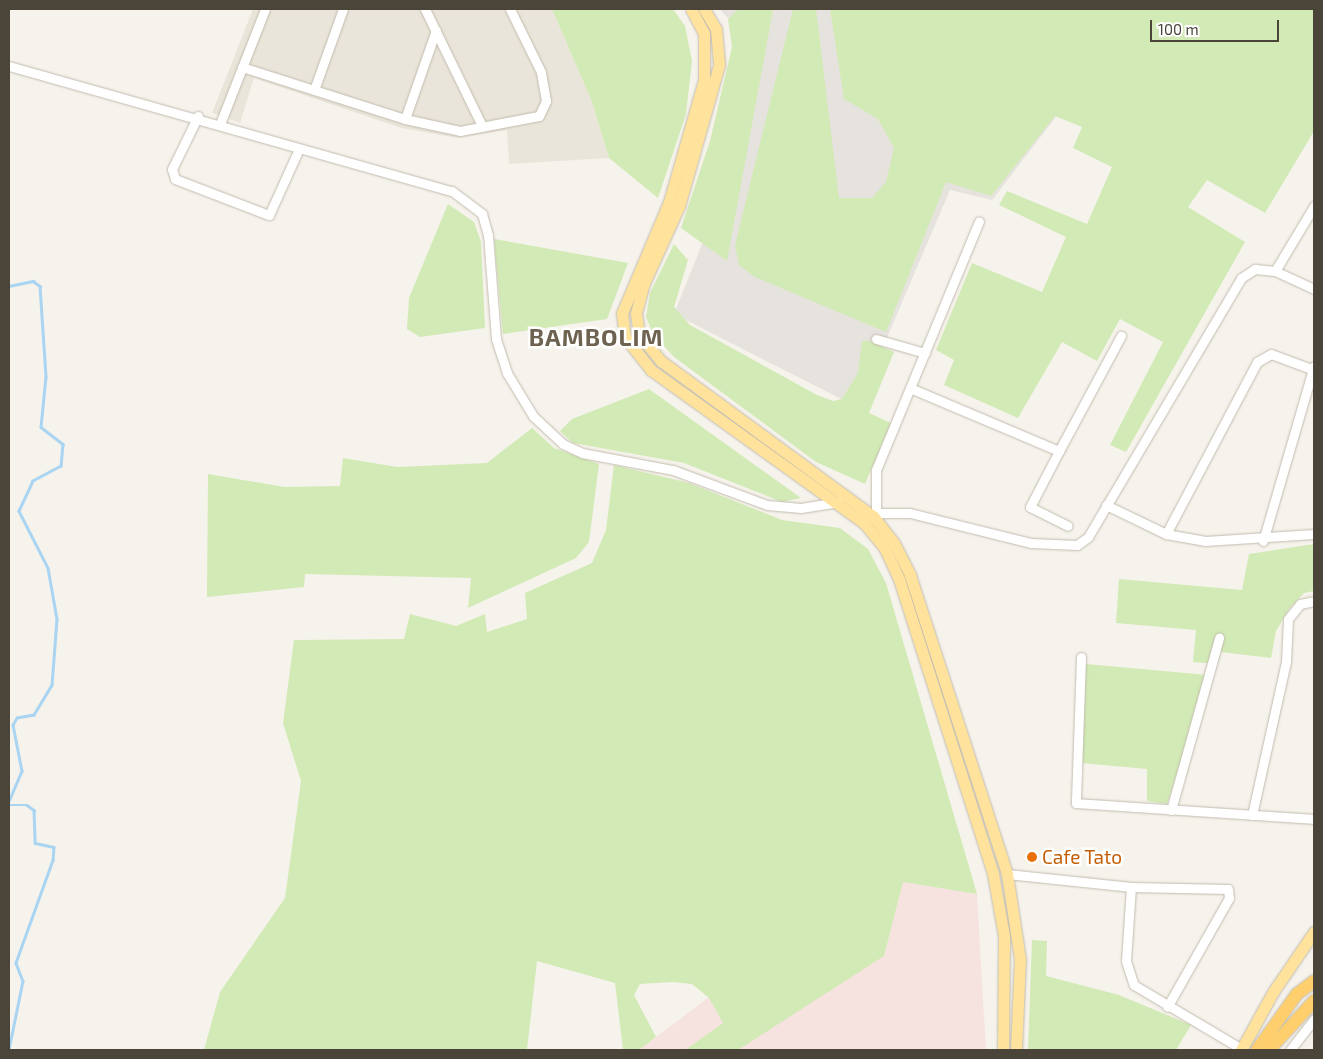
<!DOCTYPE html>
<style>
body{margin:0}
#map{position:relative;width:1323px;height:1059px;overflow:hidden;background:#f6f3ec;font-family:"Exo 2",sans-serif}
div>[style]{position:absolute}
.residential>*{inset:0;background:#eae5da}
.industrial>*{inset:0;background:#e6e2dd}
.medical>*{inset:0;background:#f6e3e0}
.green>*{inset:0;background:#d2eab5}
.stream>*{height:2.5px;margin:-1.25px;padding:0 1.25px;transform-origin:1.25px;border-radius:1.25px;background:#a9d4f2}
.roads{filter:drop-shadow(0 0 1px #c2bbae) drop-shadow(0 0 1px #c2bbae)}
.minor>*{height:9px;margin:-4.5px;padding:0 4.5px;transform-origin:4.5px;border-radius:4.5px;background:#fff}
.major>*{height:11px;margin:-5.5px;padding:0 5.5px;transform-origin:5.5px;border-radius:5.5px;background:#ffe39c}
.highway>*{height:12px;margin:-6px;padding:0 6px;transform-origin:6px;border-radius:6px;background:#ffcf6e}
.dots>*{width:14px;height:14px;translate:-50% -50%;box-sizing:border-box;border:2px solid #fff;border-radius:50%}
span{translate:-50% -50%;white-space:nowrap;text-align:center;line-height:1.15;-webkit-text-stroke:5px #fff;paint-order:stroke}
.food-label{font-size:19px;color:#c56008}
.left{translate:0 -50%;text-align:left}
.district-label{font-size:24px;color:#6e6250;font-weight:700;letter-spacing:1px}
.frame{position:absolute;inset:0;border:10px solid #4b4439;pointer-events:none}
.scale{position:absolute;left:1150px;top:20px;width:129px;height:22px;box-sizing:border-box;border:2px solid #4b4439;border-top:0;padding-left:6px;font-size:15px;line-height:18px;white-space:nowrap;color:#4b4439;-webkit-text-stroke:4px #fff;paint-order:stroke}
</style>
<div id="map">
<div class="residential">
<i style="clip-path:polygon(253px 9px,552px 9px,592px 102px,609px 158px,509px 164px,507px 130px,458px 138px,401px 128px,254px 78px,240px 123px,212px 113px)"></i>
</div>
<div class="industrial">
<i style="clip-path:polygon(720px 9px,1139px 9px,992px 200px,950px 190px,883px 347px,849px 403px,674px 314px,705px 237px,746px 39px)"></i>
</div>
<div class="medical">
<i style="clip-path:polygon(903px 882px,977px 894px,986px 1050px,639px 1050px,721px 988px,884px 956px)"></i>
</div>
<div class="green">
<i style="clip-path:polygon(552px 9px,673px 9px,685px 26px,692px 61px,686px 114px,658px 198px,609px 158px,592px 102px)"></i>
<i style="clip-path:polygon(738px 9px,773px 10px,727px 261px,681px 228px,710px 141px,732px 47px,728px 19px)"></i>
<i style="clip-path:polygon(793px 9px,816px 9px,839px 198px,872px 198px,886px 182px,894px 148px,878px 119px,844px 99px,830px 9px,1314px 9px,1314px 131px,1265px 213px,1207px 180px,1188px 207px,1245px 242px,1126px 452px,1110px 445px,1163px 342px,1120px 319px,1097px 361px,1062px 342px,1018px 418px,944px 385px,954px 360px,936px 350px,972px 263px,1042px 292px,1066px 237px,999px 205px,1007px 191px,1087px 224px,1112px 167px,1073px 148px,1082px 127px,1055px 116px,991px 196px,946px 182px,886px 332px,755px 277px,739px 265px,735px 245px)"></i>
<i style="clip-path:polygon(448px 204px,474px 222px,481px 242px,485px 328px,420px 337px,407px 329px,409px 298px)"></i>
<i style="clip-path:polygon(494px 239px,628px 263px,607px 319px,503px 334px)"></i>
<i style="clip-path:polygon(674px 244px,688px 260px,674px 307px,690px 325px,817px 395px,833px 401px,842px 399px,858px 373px,862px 342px,867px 340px,894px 352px,869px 413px,891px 423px,865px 484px,816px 462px,674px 357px,653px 334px,646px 317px,650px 293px)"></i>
<i style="clip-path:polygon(649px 389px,801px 498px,782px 502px,684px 463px,573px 443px,560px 431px,572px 419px)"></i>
<i style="clip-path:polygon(532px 428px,554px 448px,599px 464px,589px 542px,576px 558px,468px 608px,471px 578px,305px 574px,304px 587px,207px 597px,208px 474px,284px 487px,340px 486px,343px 458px,397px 467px,487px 463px)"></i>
<i style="clip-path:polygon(614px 465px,689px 483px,782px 520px,840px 528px,868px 549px,886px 583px,977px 894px,903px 882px,884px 956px,738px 1050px,685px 1050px,723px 1023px,709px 998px,692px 984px,672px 982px,640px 984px,634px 995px,656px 1037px,639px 1050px,623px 1050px,615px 983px,537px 961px,527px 1050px,204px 1050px,220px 992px,285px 898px,301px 781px,283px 723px,294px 640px,404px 639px,410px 614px,456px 626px,485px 614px,487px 632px,527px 619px,525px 593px,592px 563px,606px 530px)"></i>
<i style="clip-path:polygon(1314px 544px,1314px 591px,1304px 593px,1289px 609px,1276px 631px,1271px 658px,1221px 652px,1217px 664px,1193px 662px,1196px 630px,1116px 623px,1119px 579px,1242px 590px,1249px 554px)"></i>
<i style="clip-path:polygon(1086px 664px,1208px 675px,1167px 804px,1147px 801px,1147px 769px,1081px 763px)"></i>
<i style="clip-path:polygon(1032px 940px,1047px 941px,1046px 976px,1119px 995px,1191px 1025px,1176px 1050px,1028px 1050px)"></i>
</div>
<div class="stream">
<i style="left:9px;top:286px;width:25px;rotate:-12deg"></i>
<i style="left:33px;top:281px;width:9px;rotate:36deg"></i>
<i style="left:40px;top:286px;width:91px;rotate:86.2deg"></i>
<i style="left:46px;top:377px;width:50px;rotate:95.7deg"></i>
<i style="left:41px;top:427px;width:28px;rotate:38deg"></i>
<i style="left:63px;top:444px;width:22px;rotate:95deg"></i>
<i style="left:61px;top:466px;width:32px;rotate:152deg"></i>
<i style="left:33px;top:481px;width:33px;rotate:115deg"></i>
<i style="left:19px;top:511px;width:64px;rotate:63deg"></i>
<i style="left:48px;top:568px;width:52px;rotate:80deg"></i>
<i style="left:57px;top:619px;width:66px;rotate:94.3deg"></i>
<i style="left:52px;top:685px;width:35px;rotate:121deg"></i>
<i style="left:34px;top:715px;width:17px;rotate:170deg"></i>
<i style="left:17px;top:718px;width:8px;rotate:120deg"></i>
<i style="left:13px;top:725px;width:47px;rotate:78.9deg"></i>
<i style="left:22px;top:771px;width:33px;rotate:113deg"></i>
<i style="left:9px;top:805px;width:18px"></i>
<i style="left:27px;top:805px;width:9px;rotate:36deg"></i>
<i style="left:34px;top:810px;width:33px;rotate:88deg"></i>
<i style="left:35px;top:843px;width:19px;rotate:12deg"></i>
<i style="left:54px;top:847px;width:13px;rotate:94deg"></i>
<i style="left:53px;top:860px;width:109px;rotate:109.8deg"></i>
<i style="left:16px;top:963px;width:19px;rotate:69deg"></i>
<i style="left:23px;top:981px;width:70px;rotate:101.5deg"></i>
</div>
<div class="roads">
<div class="minor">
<i style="left:425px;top:9px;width:130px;rotate:64deg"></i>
<i style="left:9px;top:66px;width:460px;rotate:15.8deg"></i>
<i style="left:452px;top:191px;width:38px;rotate:37deg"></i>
<i style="left:482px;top:214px;width:22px;rotate:74deg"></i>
<i style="left:488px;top:235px;width:104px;rotate:85.6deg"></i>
<i style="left:496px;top:339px;width:36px;rotate:72deg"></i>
<i style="left:507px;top:373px;width:50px;rotate:58.8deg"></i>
<i style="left:533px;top:416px;width:41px;rotate:43deg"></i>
<i style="left:563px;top:444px;width:21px;rotate:25deg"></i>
<i style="left:582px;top:453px;width:93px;rotate:10.6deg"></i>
<i style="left:673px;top:470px;width:100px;rotate:20.4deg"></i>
<i style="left:767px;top:505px;width:34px;rotate:5deg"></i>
<i style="left:801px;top:508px;width:38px;rotate:-9deg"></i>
<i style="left:242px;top:67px;width:171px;rotate:17.7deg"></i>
<i style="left:405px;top:119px;width:56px;rotate:12.3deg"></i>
<i style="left:460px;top:131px;width:80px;rotate:-10.8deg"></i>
<i style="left:539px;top:116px;width:17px;rotate:-65deg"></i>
<i style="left:546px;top:101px;width:29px;rotate:-100deg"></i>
<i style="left:541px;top:72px;width:70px;rotate:-116.2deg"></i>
<i style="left:314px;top:90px;width:86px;rotate:-70.3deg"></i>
<i style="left:198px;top:116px;width:59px;rotate:116.1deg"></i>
<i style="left:172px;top:169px;width:10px;rotate:73deg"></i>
<i style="left:175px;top:179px;width:101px;rotate:21deg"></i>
<i style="left:269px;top:215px;width:70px;rotate:-65.6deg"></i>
<i style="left:405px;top:119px;width:94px;rotate:-70.8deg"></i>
<i style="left:220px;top:124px;width:123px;rotate:-68.6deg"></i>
<i style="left:1275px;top:271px;width:76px;rotate:-59deg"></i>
<i style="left:876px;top:339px;width:51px;rotate:15.9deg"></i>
<i style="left:910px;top:388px;width:162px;rotate:22.9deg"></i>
<i style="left:1059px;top:451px;width:131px;rotate:-61.7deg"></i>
<i style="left:1059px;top:451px;width:63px;rotate:117.4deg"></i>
<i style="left:1030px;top:507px;width:42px;rotate:26.6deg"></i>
<i style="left:1106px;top:505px;width:67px;rotate:25.8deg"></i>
<i style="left:1166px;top:534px;width:40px;rotate:10deg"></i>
<i style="left:1205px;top:541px;width:109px;rotate:-3.7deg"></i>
<i style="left:876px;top:509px;width:39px;rotate:-90deg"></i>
<i style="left:876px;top:470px;width:269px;rotate:-67.5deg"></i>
<i style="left:862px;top:513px;width:48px"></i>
<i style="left:910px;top:513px;width:125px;rotate:13.9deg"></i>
<i style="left:1031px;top:543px;width:46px;rotate:2.5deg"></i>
<i style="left:1077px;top:545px;width:14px;rotate:-36deg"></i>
<i style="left:1088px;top:537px;width:301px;rotate:-59.4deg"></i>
<i style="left:1241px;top:278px;width:17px;rotate:-33deg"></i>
<i style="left:1255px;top:269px;width:20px;rotate:6deg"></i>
<i style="left:1275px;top:271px;width:43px;rotate:24.8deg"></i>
<i style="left:1166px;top:534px;width:195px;rotate:-62.1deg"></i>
<i style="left:1257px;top:362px;width:16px;rotate:-30deg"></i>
<i style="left:1271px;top:354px;width:46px;rotate:20.4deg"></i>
<i style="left:1263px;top:541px;width:182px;rotate:-73.8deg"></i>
<i style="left:1081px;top:657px;width:146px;rotate:92deg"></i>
<i style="left:1076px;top:803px;width:239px;rotate:3.8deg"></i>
<i style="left:1171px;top:810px;width:179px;rotate:-74.4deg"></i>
<i style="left:1252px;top:815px;width:157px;rotate:-77.5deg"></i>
<i style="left:1286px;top:662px;width:43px;rotate:-87.3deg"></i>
<i style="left:1288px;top:619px;width:19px;rotate:-51deg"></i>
<i style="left:1300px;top:604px;width:14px;rotate:-12deg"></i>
<i style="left:1007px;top:874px;width:125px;rotate:6deg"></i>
<i style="left:1131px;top:887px;width:74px;rotate:93.9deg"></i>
<i style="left:1126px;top:961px;width:25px;rotate:72deg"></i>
<i style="left:1134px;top:985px;width:126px;rotate:30.7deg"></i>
<i style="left:1131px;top:887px;width:97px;rotate:1.2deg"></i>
<i style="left:1228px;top:889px;width:9px;rotate:84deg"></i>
<i style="left:1229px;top:898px;width:125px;rotate:119.6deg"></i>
<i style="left:1290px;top:1050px;width:39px;rotate:-52deg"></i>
</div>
<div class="major">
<i style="left:691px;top:9px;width:27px;rotate:62deg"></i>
<i style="left:704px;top:33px;width:47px;rotate:90deg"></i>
<i style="left:704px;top:80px;width:127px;rotate:106deg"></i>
<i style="left:669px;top:202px;width:121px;rotate:112.9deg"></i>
<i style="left:622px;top:313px;width:24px;rotate:83deg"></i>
<i style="left:625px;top:337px;width:42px;rotate:51.8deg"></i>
<i style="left:651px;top:370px;width:264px;rotate:35.7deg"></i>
<i style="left:865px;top:524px;width:32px;rotate:51deg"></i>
<i style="left:885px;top:549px;width:33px;rotate:65deg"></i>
<i style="left:899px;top:579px;width:310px;rotate:72.3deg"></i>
<i style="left:993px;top:874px;width:63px;rotate:79.9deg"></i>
<i style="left:1004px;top:936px;width:114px;rotate:90.5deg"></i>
<i style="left:704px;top:9px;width:23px;rotate:59deg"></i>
<i style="left:716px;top:29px;width:36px;rotate:85deg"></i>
<i style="left:719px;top:65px;width:147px;rotate:105.8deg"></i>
<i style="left:679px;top:206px;width:85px;rotate:114.4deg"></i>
<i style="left:644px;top:283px;width:31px;rotate:105deg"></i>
<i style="left:636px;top:313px;width:21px;rotate:82deg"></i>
<i style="left:639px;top:334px;width:35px;rotate:51deg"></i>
<i style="left:661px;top:361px;width:263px;rotate:36.2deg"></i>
<i style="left:873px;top:516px;width:34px;rotate:52deg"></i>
<i style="left:894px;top:543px;width:36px;rotate:63deg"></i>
<i style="left:910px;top:575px;width:314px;rotate:72deg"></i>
<i style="left:1007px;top:874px;width:86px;rotate:81.3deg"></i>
<i style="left:1020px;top:959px;width:91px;rotate:92.5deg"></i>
<i style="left:1241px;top:1050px;width:66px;rotate:-61.1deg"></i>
<i style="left:1273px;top:992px;width:73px;rotate:-55.7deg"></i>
</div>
<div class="highway">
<i style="left:1257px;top:1050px;width:69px;rotate:-54.5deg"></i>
<i style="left:1297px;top:994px;width:21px;rotate:-37deg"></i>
<i style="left:1269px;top:1050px;width:67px;rotate:-47.4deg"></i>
</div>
</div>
<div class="dots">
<i style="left:1032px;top:857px;background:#e8710a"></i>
</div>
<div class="food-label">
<span class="left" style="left:1042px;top:857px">Cafe Tato</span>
</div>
<div class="district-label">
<span style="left:596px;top:337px">BAMBOLIM</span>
</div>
<div class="frame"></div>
<div class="scale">100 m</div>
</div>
